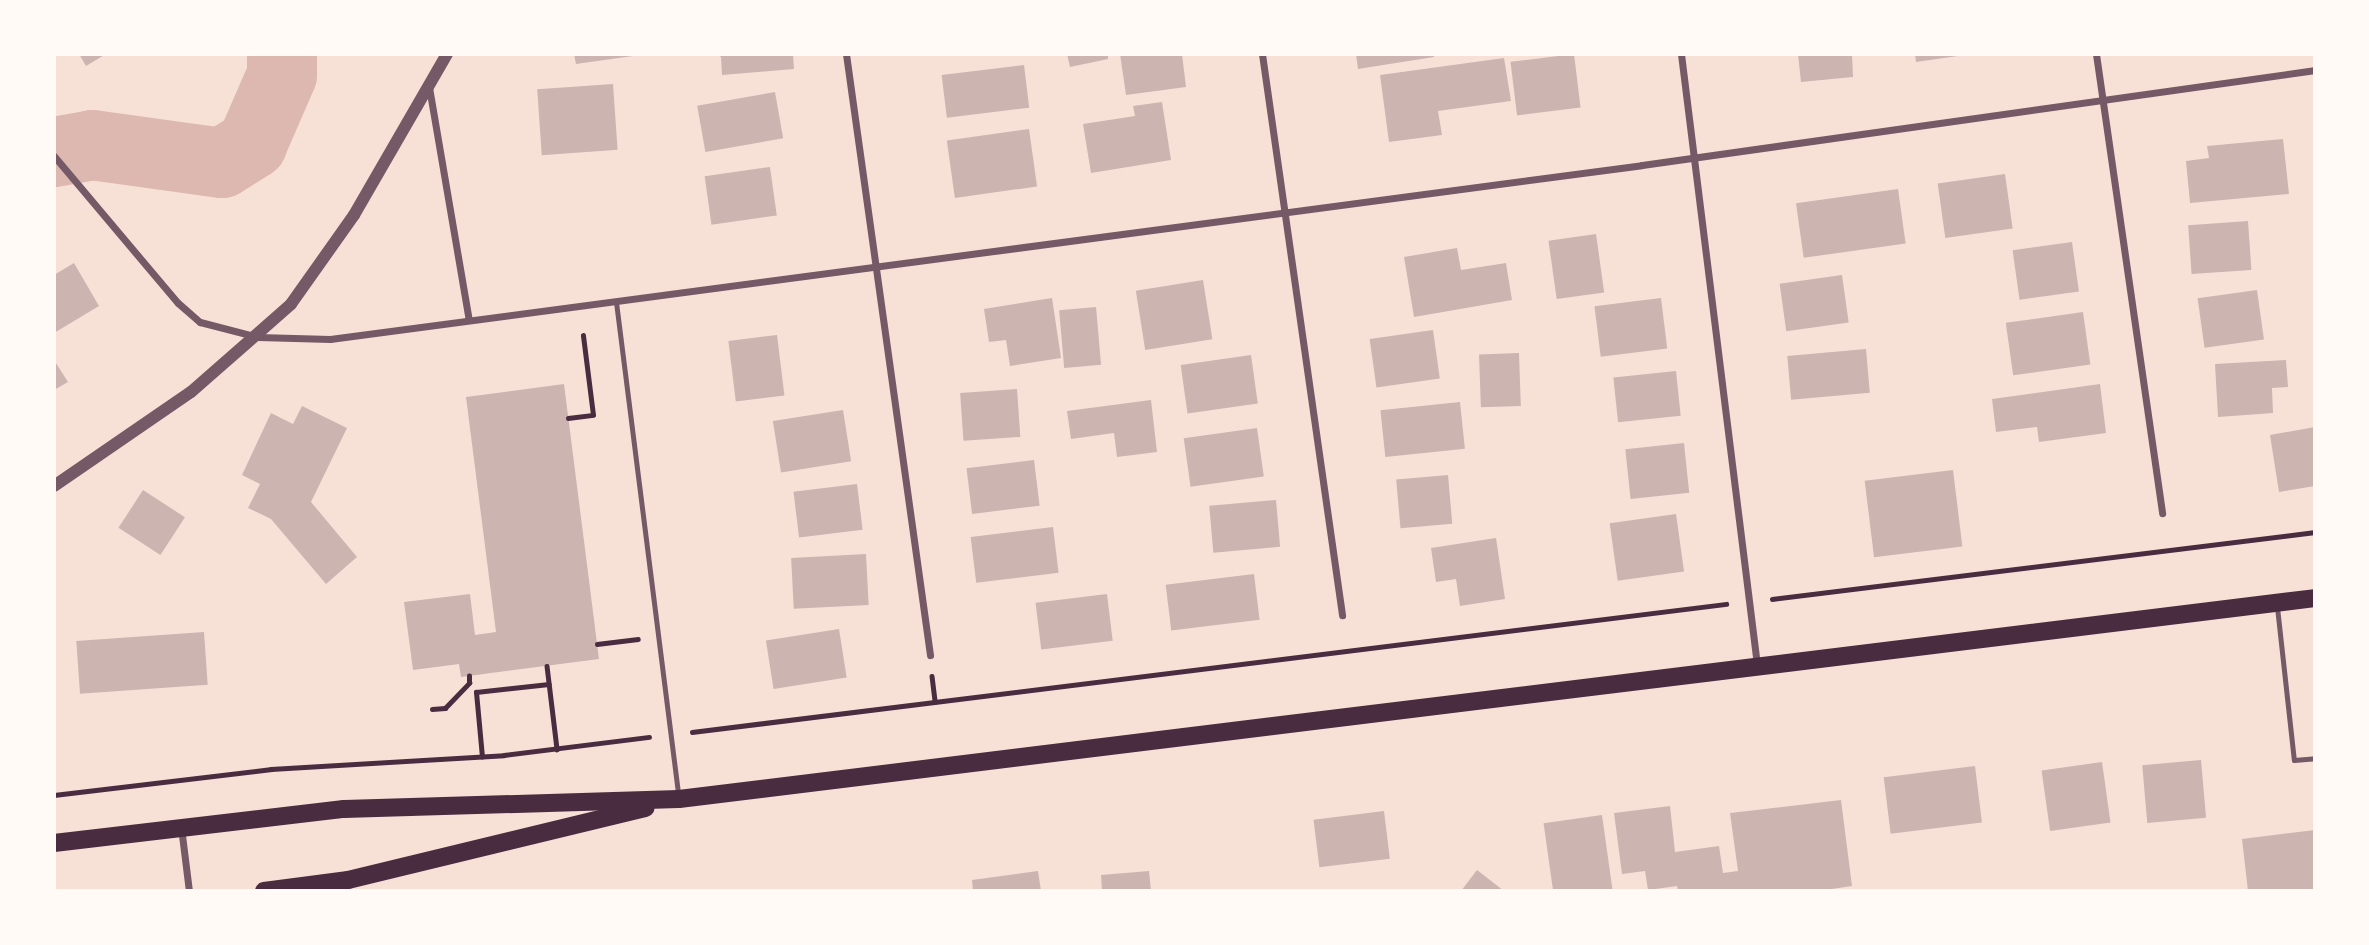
<!DOCTYPE html>
<style>
body{margin:0}
#map{position:relative;width:2369px;height:945px;overflow:hidden;background:#f7e1d7;font-family:"Nunito Sans",sans-serif}
div>[style]{position:absolute}
.river>*{height:70px;margin:-35px;padding:0 35px;transform-origin:35px;border-radius:35px;background:#dcb8b0}
.building>*{inset:0;background:#ccb4b1;transform-origin:0 0}
.path>*{height:4.5px;margin:-2.25px;padding:0 2.25px;transform-origin:2.25px;border-radius:2.25px;background:#4a2c40}
.service>*{height:5px;margin:-2.5px;padding:0 2.5px;transform-origin:2.5px;border-radius:2.5px;background:#755966}
.minor>*{height:7px;margin:-3.5px;padding:0 3.5px;transform-origin:3.5px;border-radius:3.5px;background:#755966}
.tertiary>*{height:12px;margin:-6px;padding:0 6px;transform-origin:6px;border-radius:6px;background:#755966}
.primary>*{height:18px;margin:-9px;padding:0 9px;transform-origin:9px;border-radius:9px;background:#4a2c40}
span{translate:-50% -50%;white-space:nowrap;text-align:center;line-height:1.15;-webkit-text-stroke:5px #fffaf5;paint-order:stroke}
.frame{position:absolute;inset:0;border:56px solid #fffaf5;pointer-events:none}
</style>
<div id="map">
<div class="river">
<i style="left:54px;top:152px;width:39px;rotate:-10deg"></i>
<i style="left:92px;top:145px;width:131px;rotate:7.9deg"></i>
<i style="left:222px;top:163px;width:36px;rotate:-32deg"></i>
<i style="left:252px;top:144px;width:75px;rotate:-66.5deg"></i>
<i style="left:282px;top:75px;width:21px;rotate:-90deg"></i>
</div>
<div class="building">
<i style="clip-path:polygon(79px 54px,106px 54px,86px 66px)"></i>
<i style="clip-path:polygon(574px 54px,633px 54px,633px 56px,576px 64px)"></i>
<i style="clip-path:polygon(716px 54px,793px 54px,794px 69px,722px 75px,721px 57px)"></i>
<i style="clip-path:polygon(1067px 54px,1108px 54px,1108px 59px,1070px 67px)"></i>
<i style="clip-path:polygon(1120px 54px,1182px 54px,1186px 87px,1126px 95px)"></i>
<i style="clip-path:polygon(1356px 54px,1433px 54px,1434px 57px,1358px 69px)"></i>
<i style="left:1574px;top:54px;width:54px;height:64px;rotate:83deg"></i>
<i style="clip-path:polygon(1798px 54px,1852px 54px,1853px 77px,1801px 82px)"></i>
<i style="clip-path:polygon(1915px 54px,1958px 54px,1958px 56px,1916px 62px)"></i>
<i style="clip-path:polygon(1504px 58px,1511px 101px,1438px 111px,1442px 135px,1389px 142px,1380px 75px)"></i>
<i style="left:1024px;top:65px;width:43px;height:83px;rotate:83deg"></i>
<i style="left:613px;top:84px;width:66px;height:76px;rotate:86deg"></i>
<i style="left:775px;top:92px;width:47px;height:79px;rotate:80deg"></i>
<i style="clip-path:polygon(1162px 102px,1171px 160px,1091px 173px,1083px 124px,1135px 116px,1133px 106px)"></i>
<i style="left:1029px;top:129px;width:58px;height:83px;rotate:82deg"></i>
<i style="clip-path:polygon(2283px 139px,2289px 194px,2190px 203px,2186px 161px,2209px 158px,2207px 146px)"></i>
<i style="left:770px;top:167px;width:49px;height:66px;rotate:82deg"></i>
<i style="left:2005px;top:174px;width:55px;height:68px;rotate:82deg"></i>
<i style="left:1898px;top:189px;width:55px;height:103px;rotate:82deg"></i>
<i style="left:2248px;top:221px;width:49px;height:60px;rotate:86deg"></i>
<i style="left:1596px;top:234px;width:59px;height:48px;rotate:82deg"></i>
<i style="left:2072px;top:242px;width:50px;height:60px;rotate:82deg"></i>
<i style="clip-path:polygon(1457px 248px,1461px 270px,1506px 263px,1512px 300px,1414px 317px,1404px 257px)"></i>
<i style="clip-path:polygon(74px 263px,99px 306px,54px 333px,54px 275px)"></i>
<i style="left:1842px;top:275px;width:48px;height:63px;rotate:82deg"></i>
<i style="left:1203px;top:280px;width:60px;height:68px;rotate:81deg"></i>
<i style="left:2257px;top:290px;width:50px;height:60px;rotate:82deg"></i>
<i style="clip-path:polygon(1052px 298px,1061px 358px,1010px 366px,1006px 340px,989px 342px,984px 309px)"></i>
<i style="left:1661px;top:298px;width:51px;height:67px;rotate:83deg"></i>
<i style="left:1096px;top:307px;width:58px;height:37px;rotate:85deg"></i>
<i style="left:2083px;top:312px;width:53px;height:78px;rotate:82deg"></i>
<i style="left:1433px;top:330px;width:49px;height:64px;rotate:82deg"></i>
<i style="left:777px;top:335px;width:61px;height:49px;rotate:83deg"></i>
<i style="left:1866px;top:349px;width:44px;height:79px;rotate:85deg"></i>
<i style="left:1519px;top:353px;width:53px;height:40px;rotate:88deg"></i>
<i style="left:1251px;top:355px;width:49px;height:71px;rotate:82deg"></i>
<i style="clip-path:polygon(54px 360px,68px 382px,54px 390px)"></i>
<i style="clip-path:polygon(2286px 360px,2288px 387px,2272px 388px,2273px 413px,2218px 417px,2215px 364px)"></i>
<i style="left:1676px;top:371px;width:45px;height:63px;rotate:84deg"></i>
<i style="clip-path:polygon(564px 384px,599px 659px,461px 677px,459px 664px,413px 670px,404px 602px,470px 594px,475px 635px,496px 632px,466px 397px)"></i>
<i style="clip-path:polygon(2100px 384px,2106px 433px,2039px 442px,2037px 427px,1996px 432px,1992px 399px)"></i>
<i style="left:1017px;top:389px;width:48px;height:57px;rotate:86deg"></i>
<i style="clip-path:polygon(1151px 400px,1157px 452px,1117px 457px,1114px 433px,1071px 439px,1067px 411px)"></i>
<i style="left:1460px;top:402px;width:47px;height:80px;rotate:84deg"></i>
<i style="clip-path:polygon(302px 406px,347px 428px,311px 502px,357px 557px,326px 584px,271px 519px,248px 508px,260px 484px,242px 475px,271px 413px,293px 424px)"></i>
<i style="left:843px;top:410px;width:52px;height:71px;rotate:81deg"></i>
<i style="clip-path:polygon(2315px 427px,2315px 486px,2279px 492px,2270px 435px)"></i>
<i style="left:1257px;top:428px;width:49px;height:74px;rotate:82deg"></i>
<i style="left:1684px;top:443px;width:50px;height:59px;rotate:84deg"></i>
<i style="left:1034px;top:460px;width:46px;height:68px;rotate:83deg"></i>
<i style="left:1953px;top:470px;width:77px;height:89px;rotate:83deg"></i>
<i style="left:1448px;top:475px;width:49px;height:52px;rotate:85deg"></i>
<i style="left:857px;top:484px;width:46px;height:64px;rotate:83deg"></i>
<i style="left:143px;top:490px;width:50px;height:45px;rotate:33deg"></i>
<i style="left:1276px;top:500px;width:47px;height:67px;rotate:85deg"></i>
<i style="left:1676px;top:514px;width:58px;height:67px;rotate:82deg"></i>
<i style="left:1053px;top:527px;width:46px;height:83px;rotate:83deg"></i>
<i style="clip-path:polygon(1496px 538px,1505px 599px,1460px 606px,1456px 579px,1436px 582px,1431px 548px)"></i>
<i style="left:866px;top:554px;width:51px;height:75px;rotate:87deg"></i>
<i style="left:1254px;top:574px;width:46px;height:89px;rotate:83deg"></i>
<i style="left:1107px;top:594px;width:47px;height:72px;rotate:83deg"></i>
<i style="left:839px;top:629px;width:49px;height:74px;rotate:81deg"></i>
<i style="left:204px;top:632px;width:53px;height:128px;rotate:86deg"></i>
<i style="left:2201px;top:760px;width:58px;height:59px;rotate:85deg"></i>
<i style="left:2102px;top:762px;width:61px;height:61px;rotate:82deg"></i>
<i style="left:1975px;top:766px;width:57px;height:92px;rotate:83deg"></i>
<i style="clip-path:polygon(1841px 800px,1852px 886px,1818px 891px,1678px 891px,1677px 886px,1648px 890px,1645px 871px,1622px 874px,1614px 813px,1670px 806px,1675px 852px,1719px 846px,1723px 873px,1738px 871px,1730px 813px)"></i>
<i style="left:1384px;top:811px;width:48px;height:71px;rotate:83deg"></i>
<i style="left:1602px;top:815px;width:77px;height:59px;rotate:82deg"></i>
<i style="clip-path:polygon(2315px 830px,2315px 891px,2248px 891px,2242px 839px)"></i>
<i style="clip-path:polygon(1477px 870px,1504px 891px,1461px 891px)"></i>
<i style="clip-path:polygon(1038px 871px,1041px 891px,973px 891px,972px 880px)"></i>
<i style="clip-path:polygon(1149px 871px,1151px 891px,1102px 891px,1101px 875px)"></i>
</div>
<div class="path">
<i style="left:568px;top:418px;width:25px;rotate:-7deg"></i>
<i style="left:593px;top:415px;width:80px;rotate:-97.2deg"></i>
<i style="left:1772px;top:599px;width:547px;rotate:-7.03deg"></i>
<i style="left:597px;top:644px;width:41px;rotate:-7deg"></i>
<i style="left:547px;top:666px;width:84px;rotate:83.1deg"></i>
<i style="left:932px;top:676px;width:26px;rotate:83deg"></i>
<i style="left:432px;top:709px;width:13px;rotate:-4deg"></i>
<i style="left:445px;top:708px;width:35px;rotate:-46deg"></i>
<i style="left:469px;top:683px;width:7px;rotate:-90deg"></i>
<i style="left:692px;top:732px;width:1042px;rotate:-7.06deg"></i>
<i style="left:482px;top:757px;width:65px;rotate:-95.3deg"></i>
<i style="left:476px;top:692px;width:73px;rotate:-6.3deg"></i>
<i style="left:54px;top:795px;width:219px;rotate:-6.8deg"></i>
<i style="left:271px;top:769px;width:233px;rotate:-3.4deg"></i>
<i style="left:504px;top:755px;width:146px;rotate:-7.1deg"></i>
</div>
<div class="service">
<i style="left:616px;top:302px;width:498px;rotate:82.8deg"></i>
<i style="left:2277px;top:607px;width:154px;rotate:83.7deg"></i>
<i style="left:2294px;top:760px;width:21px;rotate:-5deg"></i>
</div>
<div class="minor">
<i style="left:846px;top:54px;width:607px;rotate:82.04deg"></i>
<i style="left:1262px;top:54px;width:567px;rotate:81.88deg"></i>
<i style="left:1681px;top:54px;width:616px;rotate:82.91deg"></i>
<i style="left:2096px;top:54px;width:464px;rotate:81.8deg"></i>
<i style="left:429px;top:87px;width:236px;rotate:80.3deg"></i>
<i style="left:54px;top:156px;width:192px;rotate:49.9deg"></i>
<i style="left:178px;top:303px;width:29px;rotate:41deg"></i>
<i style="left:200px;top:322px;width:60px;rotate:14.5deg"></i>
<i style="left:258px;top:337px;width:72px;rotate:1.6deg"></i>
<i style="left:330px;top:339px;width:1323px;rotate:-7.55deg"></i>
<i style="left:1642px;top:165px;width:680px;rotate:-8.03deg"></i>
<i style="left:181px;top:827px;width:64px;rotate:82.9deg"></i>
</div>
<div class="tertiary">
<i style="left:54px;top:486px;width:166px;rotate:-34.5deg"></i>
<i style="left:191px;top:392px;width:133px;rotate:-41.3deg"></i>
<i style="left:291px;top:304px;width:109px;rotate:-54.7deg"></i>
<i style="left:354px;top:215px;width:186px;rotate:-60deg"></i>
</div>
<div class="primary">
<i style="left:54px;top:843px;width:292px;rotate:-6.7deg"></i>
<i style="left:344px;top:809px;width:335px;rotate:-1.7deg"></i>
<i style="left:679px;top:799px;width:1648px;rotate:-7deg"></i>
<i style="left:264px;top:891px;width:85px;rotate:-7.5deg"></i>
<i style="left:348px;top:880px;width:306px;rotate:-13.6deg"></i>
</div>
<div class="frame"></div>
</div>
